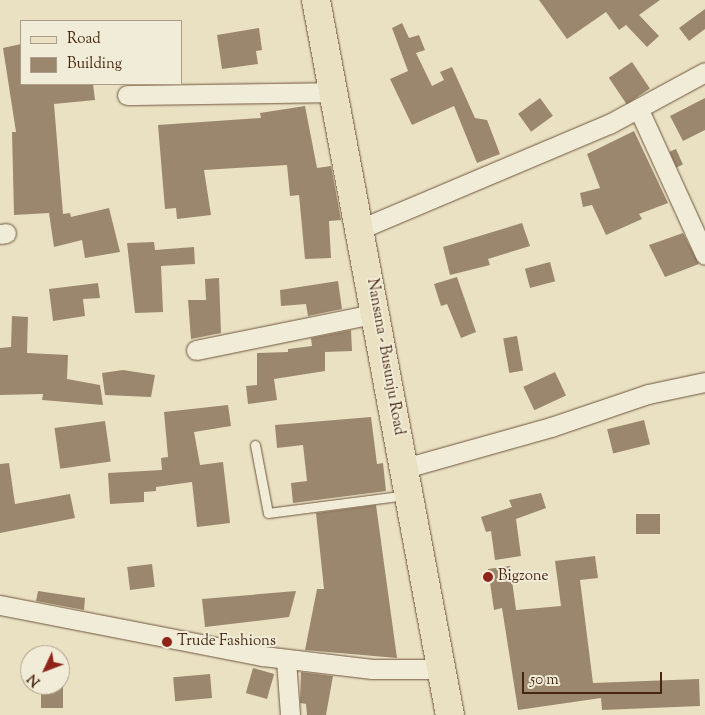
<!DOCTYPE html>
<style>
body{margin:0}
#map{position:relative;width:705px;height:715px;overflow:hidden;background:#eae1c3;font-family:"Sorts Mill Goudy",serif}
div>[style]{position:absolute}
.building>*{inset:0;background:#9b876d;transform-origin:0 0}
.roads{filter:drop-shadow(0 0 1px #6f553d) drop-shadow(0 0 1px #6f553d)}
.service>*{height:9px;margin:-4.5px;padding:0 4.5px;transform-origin:4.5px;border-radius:4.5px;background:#f1ecd8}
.minor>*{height:19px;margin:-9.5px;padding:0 9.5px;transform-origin:9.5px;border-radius:9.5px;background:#f1ecd8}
.primary>*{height:28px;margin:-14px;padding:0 14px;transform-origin:14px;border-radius:14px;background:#eae1c3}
.dots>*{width:14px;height:14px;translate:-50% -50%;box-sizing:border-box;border:2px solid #f1ecd8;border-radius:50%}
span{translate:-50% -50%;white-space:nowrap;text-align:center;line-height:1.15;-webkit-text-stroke:4px #f1ecd8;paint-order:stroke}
.street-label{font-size:15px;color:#462610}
.poi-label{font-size:15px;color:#462610}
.left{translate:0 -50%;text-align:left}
.legend{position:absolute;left:20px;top:20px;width:162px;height:65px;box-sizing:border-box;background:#f1ecd8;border:1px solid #ad9d88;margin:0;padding:6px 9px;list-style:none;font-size:15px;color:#462610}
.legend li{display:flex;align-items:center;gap:10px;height:25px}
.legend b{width:25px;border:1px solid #ad9d88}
.north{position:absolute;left:20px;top:645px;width:50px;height:50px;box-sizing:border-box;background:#f1ecd8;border:1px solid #ad9d88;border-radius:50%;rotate:227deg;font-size:14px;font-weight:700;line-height:20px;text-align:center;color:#462610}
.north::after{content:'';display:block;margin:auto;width:18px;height:22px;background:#8f2418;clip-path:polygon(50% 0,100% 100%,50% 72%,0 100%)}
.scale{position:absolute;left:522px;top:672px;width:140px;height:22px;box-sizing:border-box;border:2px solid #462610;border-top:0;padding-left:6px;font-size:15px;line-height:18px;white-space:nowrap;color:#462610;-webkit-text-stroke:4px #f1ecd8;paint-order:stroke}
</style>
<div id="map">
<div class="building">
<i style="clip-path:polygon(539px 0,660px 0,639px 15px,659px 36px,647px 47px,626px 25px,619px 30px,606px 12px,567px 39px)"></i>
<i style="clip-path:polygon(705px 9px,705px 29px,689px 41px,679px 28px)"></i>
<i style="clip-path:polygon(402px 23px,409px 38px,419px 35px,425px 50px,416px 53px,432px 86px,444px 80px,440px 72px,452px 67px,475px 118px,487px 120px,500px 154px,477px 163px,454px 106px,412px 125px,390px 79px,408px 71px,392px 28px)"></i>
<i style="clip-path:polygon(259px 28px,262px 50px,256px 51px,258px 64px,222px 69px,217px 35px)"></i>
<i style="clip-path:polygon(21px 44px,21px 84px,93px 84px,95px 100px,54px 104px,63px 214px,70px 213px,71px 217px,109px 208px,120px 252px,85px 258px,82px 240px,54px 247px,49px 213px,14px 215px,12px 132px,16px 132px,3px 48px)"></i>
<i style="left:632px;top:62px;width:32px;height:28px;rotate:56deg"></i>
<i style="left:540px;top:98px;width:22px;height:27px;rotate:54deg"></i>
<i style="clip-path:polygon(705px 98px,705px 130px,683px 141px,670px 116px)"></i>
<i style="clip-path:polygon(305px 106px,317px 168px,331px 166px,341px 220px,329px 221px,331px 258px,305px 259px,299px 195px,290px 196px,287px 165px,204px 170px,211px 215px,177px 219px,176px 208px,165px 209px,158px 125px,261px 118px,260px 113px)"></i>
<i style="clip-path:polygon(634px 131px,668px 203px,639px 214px,642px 219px,606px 235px,592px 205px,583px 207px,580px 193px,600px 188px,587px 154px)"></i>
<i style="left:676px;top:149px;width:17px;height:7px;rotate:66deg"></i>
<i style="clip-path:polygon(522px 223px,530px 246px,488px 259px,490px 265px,450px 275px,443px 247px)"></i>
<i style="clip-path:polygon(683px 233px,699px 264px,665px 277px,649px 245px)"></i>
<i style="clip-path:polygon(154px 242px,155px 250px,194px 247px,195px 264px,161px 266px,163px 312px,135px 313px,127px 243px)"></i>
<i style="left:550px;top:262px;width:20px;height:26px;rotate:75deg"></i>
<i style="clip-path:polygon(457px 277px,476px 332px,461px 338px,447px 304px,441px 306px,434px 284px)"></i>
<i style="clip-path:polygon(219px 278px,221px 333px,191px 339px,188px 300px,206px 300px,205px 279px)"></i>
<i style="clip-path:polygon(338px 281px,342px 309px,308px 316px,306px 304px,281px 306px,280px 290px)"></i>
<i style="clip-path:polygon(98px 283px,100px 298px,83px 299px,85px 316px,53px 321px,49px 289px)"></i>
<i style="clip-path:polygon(12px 316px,28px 317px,27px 353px,68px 355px,67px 379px,100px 385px,103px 405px,42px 400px,43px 394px,0 395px,0 348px,11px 347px)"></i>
<i style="clip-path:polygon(351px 330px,352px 351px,325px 352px,325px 371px,274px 379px,277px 400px,248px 404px,246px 386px,257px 385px,257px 353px,288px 352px,288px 349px,312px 346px,311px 338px)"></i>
<i style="left:517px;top:336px;width:35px;height:14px;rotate:80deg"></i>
<i style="clip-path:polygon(123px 370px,155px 375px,151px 397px,105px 395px,102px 373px)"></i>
<i style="left:555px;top:372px;width:26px;height:35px;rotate:65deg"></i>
<i style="clip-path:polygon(228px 405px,231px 426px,194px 432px,200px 465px,223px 462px,230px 523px,197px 527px,192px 482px,156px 487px,156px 491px,144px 492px,144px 502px,110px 504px,108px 473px,162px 470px,161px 458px,168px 457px,164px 412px)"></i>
<i style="clip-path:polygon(371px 417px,377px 464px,383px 463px,386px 491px,293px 503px,291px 483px,307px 481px,303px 445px,277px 448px,275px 425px)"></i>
<i style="left:644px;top:420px;width:25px;height:38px;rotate:76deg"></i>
<i style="left:105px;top:421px;width:41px;height:51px;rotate:82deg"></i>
<i style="clip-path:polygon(9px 463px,15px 504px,70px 494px,75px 518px,0 533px,0 464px)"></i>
<i style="clip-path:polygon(541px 493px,546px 508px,516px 519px,521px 556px,495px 560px,491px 531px,486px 532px,481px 517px,512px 507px,509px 500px)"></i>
<i style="clip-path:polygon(376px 505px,397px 658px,305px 650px,317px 589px,324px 589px,316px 513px)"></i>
<i style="left:636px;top:514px;width:24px;height:20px"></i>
<i style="clip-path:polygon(595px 556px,598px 578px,580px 580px,593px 683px,699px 679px,700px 706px,602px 710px,601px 698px,518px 710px,502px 608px,494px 610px,488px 569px,510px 566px,516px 610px,561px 606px,555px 561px)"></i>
<i style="left:152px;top:564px;width:23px;height:25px;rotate:83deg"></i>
<i style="clip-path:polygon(38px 591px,85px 598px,84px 610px,36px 601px)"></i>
<i style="clip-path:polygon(296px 591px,289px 617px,205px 627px,202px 599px)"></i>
<i style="left:253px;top:668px;width:22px;height:26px;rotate:16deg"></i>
<i style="clip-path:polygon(301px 672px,333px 676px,326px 715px,307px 715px,306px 704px,300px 703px)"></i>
<i style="left:210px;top:674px;width:24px;height:37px;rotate:85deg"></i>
<i style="left:41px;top:685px;width:22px;height:23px"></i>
</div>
<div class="roads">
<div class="service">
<i style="left:255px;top:445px;width:69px;rotate:79.2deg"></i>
<i style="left:268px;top:513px;width:139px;rotate:-7.4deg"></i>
</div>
<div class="minor">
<i style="left:127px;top:95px;width:206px;rotate:-0.8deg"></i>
<i style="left:639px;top:110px;width:159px;rotate:65.5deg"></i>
<i style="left:360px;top:229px;width:270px;rotate:-22.9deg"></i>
<i style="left:609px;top:124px;width:109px;rotate:-28.4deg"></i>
<i style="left:0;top:234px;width:6px;rotate:-9deg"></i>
<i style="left:196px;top:350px;width:186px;rotate:-11.5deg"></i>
<i style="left:405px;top:468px;width:152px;rotate:-15.7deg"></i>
<i style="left:551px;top:427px;width:102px;rotate:-18.8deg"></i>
<i style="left:648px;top:394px;width:58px;rotate:-11.9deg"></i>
<i style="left:0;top:605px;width:268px;rotate:11deg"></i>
<i style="left:263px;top:656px;width:110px;rotate:6.8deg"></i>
<i style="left:372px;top:669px;width:72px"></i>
<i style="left:286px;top:660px;width:55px;rotate:85.8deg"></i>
</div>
<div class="primary">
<i style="left:316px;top:0;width:727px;rotate:79.39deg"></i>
</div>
</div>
<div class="dots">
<i style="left:488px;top:577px;background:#8f2418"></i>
<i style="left:167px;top:642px;background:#8f2418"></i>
</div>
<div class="street-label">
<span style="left:385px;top:357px;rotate:80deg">Nansana - Busunju Road</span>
</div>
<div class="poi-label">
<span class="left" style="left:498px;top:577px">Bigzone</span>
<span class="left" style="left:177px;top:642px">Trude Fashions</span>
</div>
<ul class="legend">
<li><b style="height:6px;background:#eae1c3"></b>Road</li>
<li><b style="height:14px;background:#9b876d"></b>Building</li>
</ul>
<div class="north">N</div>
<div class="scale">50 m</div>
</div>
